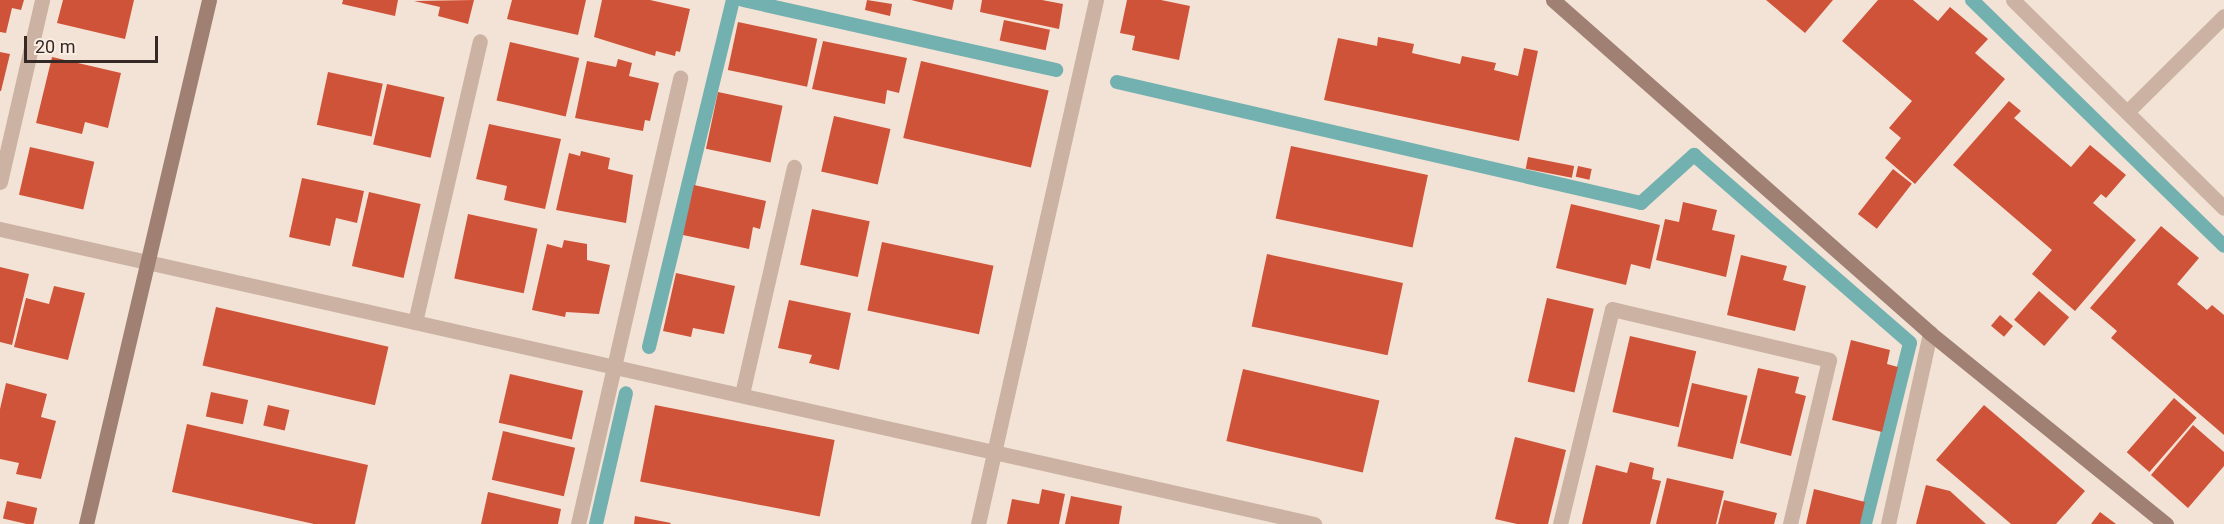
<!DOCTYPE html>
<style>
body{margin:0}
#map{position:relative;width:2224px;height:524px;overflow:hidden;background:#f3e3d6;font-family:Roboto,sans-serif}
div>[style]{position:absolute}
.stream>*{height:14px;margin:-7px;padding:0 7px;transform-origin:7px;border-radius:7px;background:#73b1b0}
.building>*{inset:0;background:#cf5338;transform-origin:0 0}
.lane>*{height:15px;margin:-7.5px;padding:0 7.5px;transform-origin:7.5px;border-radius:7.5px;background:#cbb2a2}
.street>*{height:15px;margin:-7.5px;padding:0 7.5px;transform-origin:7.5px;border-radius:7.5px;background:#cbb2a2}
.secondary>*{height:15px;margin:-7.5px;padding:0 7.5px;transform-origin:7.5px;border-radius:7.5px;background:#9f8073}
span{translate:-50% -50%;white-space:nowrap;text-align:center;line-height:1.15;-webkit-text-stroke:4.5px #faeee3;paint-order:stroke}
.scale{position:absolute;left:24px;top:36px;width:134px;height:27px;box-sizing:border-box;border:3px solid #352925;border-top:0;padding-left:8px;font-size:18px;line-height:21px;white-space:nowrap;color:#352925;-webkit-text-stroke:4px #faeee3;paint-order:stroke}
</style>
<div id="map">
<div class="stream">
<i style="left:743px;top:0;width:321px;rotate:12.6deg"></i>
<i style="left:1972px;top:0;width:352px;rotate:44.3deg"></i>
<i style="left:1117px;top:82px;width:538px;rotate:13deg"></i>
<i style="left:1641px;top:203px;width:72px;rotate:-42.2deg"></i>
<i style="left:1694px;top:155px;width:286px;rotate:41deg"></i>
<i style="left:1910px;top:343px;width:187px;rotate:104deg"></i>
<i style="left:649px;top:347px;width:357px;rotate:-76.4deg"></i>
<i style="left:596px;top:524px;width:134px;rotate:-77.1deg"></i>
</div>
<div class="building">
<i style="clip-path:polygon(0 0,24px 0,21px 10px,12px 8px,6px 33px,0 32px)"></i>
<i style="clip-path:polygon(63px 0,134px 0,125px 39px,57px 23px)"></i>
<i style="clip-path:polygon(343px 0,398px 0,395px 16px,342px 4px)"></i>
<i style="clip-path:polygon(474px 0,468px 24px,438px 16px,440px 7px,414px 1px)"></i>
<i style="clip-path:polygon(512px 0,586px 0,578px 35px,507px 19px)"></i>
<i style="clip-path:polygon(602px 0,650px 0,690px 9px,680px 52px,676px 51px,675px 56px,656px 51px,655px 56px,594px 37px)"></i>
<i style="clip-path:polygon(867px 0,892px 4px,890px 16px,865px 10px)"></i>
<i style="clip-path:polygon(911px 0,954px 0,952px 10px)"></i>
<i style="clip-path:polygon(982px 0,1042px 0,1063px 4px,1059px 29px,980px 12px)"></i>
<i style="clip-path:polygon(1127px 0,1161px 0,1190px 6px,1179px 60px,1132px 50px,1135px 36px,1120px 33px)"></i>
<i style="clip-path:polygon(1766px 0,1833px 0,1805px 33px)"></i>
<i style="clip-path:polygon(1878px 0,1913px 0,1938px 21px,1950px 7px,1988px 39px,1975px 53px,2005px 79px,1915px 184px,1885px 158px,1901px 138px,1889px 128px,1912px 101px,1842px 41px)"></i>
<i style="left:1004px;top:20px;width:47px;height:21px;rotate:12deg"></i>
<i style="left:738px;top:22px;width:81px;height:49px;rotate:12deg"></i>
<i style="clip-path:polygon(1378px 37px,1414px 44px,1412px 53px,1460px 64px,1462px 56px,1496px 63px,1494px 70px,1518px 76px,1524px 48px,1538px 51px,1519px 141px,1324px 100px,1338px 38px,1377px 46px)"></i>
<i style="clip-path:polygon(823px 41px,907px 58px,899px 93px,887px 90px,885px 104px,812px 89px)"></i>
<i style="left:510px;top:42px;width:71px;height:60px;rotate:13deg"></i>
<i style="clip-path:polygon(0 52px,10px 54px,1px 91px,0 91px)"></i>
<i style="clip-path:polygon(52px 57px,121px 73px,108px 128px,85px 122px,82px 134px,36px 123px)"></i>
<i style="clip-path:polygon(618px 59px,632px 63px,629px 76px,659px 83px,650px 121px,645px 120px,643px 131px,575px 118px,587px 61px,616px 67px)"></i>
<i style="left:921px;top:61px;width:131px;height:79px;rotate:13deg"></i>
<i style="left:328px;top:72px;width:56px;height:54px;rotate:12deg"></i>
<i style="left:387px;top:84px;width:59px;height:62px;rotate:13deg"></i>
<i style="left:718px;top:92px;width:66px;height:58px;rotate:12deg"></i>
<i style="clip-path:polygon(2009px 101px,2021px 111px,2014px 118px,2071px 167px,2090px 145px,2126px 175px,2106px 198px,2101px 194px,2093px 203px,2136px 240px,2075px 311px,2032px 274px,2052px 250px,1953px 165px)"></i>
<i style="left:834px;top:116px;width:58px;height:57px;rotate:13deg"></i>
<i style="clip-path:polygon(489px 124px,561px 139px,545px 209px,504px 200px,507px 186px,476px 179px)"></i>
<i style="left:1291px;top:146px;width:140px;height:74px;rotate:12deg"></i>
<i style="left:30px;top:147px;width:66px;height:49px;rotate:13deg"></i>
<i style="clip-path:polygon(581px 151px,610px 158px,608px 169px,633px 175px,626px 223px,556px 210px,569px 153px,580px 156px)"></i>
<i style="left:1528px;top:157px;width:47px;height:12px;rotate:11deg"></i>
<i style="left:1578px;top:166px;width:14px;height:11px;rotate:12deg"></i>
<i style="left:1893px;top:169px;width:24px;height:57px;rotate:38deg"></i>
<i style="clip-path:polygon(302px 178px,364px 191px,357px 223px,336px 218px,330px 246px,289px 237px)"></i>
<i style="clip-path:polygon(694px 185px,766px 201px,760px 229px,753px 227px,749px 249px,683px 235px)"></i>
<i style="left:369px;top:192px;width:53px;height:76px;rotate:13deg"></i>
<i style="clip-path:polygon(1683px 202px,1717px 210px,1712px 230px,1735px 235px,1726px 277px,1656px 260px,1665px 219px,1679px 222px)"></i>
<i style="clip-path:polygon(1571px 204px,1660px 225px,1650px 269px,1631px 264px,1626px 285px,1556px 268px)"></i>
<i style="left:812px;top:209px;width:59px;height:57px;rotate:12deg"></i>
<i style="left:468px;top:214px;width:71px;height:66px;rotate:12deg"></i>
<i style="clip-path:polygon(2161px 226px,2199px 258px,2177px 284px,2207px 310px,2212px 305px,2224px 315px,2224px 435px,2111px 338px,2117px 331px,2090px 308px)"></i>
<i style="clip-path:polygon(564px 240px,587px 244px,587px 260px,610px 265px,599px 314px,566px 312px,565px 317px,532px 310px,547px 244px,562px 248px)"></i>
<i style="left:882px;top:242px;width:114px;height:70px;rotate:12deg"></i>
<i style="left:1267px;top:254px;width:139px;height:74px;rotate:12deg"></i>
<i style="clip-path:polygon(1741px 255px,1787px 266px,1783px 280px,1806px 286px,1795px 331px,1727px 315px)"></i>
<i style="clip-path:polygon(0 267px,29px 274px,12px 345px,0 342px)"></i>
<i style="clip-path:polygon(676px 273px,735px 286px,724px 334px,693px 328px,691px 337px,663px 331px)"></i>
<i style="clip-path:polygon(54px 286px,85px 293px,68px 360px,14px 347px,26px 298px,49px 304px)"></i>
<i style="left:2039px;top:291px;width:40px;height:38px;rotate:41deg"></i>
<i style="left:1547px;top:298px;width:48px;height:86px;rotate:13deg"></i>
<i style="clip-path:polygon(789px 300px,851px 313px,839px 370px,809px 363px,812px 355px,778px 348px)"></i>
<i style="left:216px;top:307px;width:177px;height:60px;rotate:13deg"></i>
<i style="left:2000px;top:315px;width:17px;height:14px;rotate:40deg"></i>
<i style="left:1630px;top:336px;width:68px;height:78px;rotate:13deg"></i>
<i style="clip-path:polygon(1851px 340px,1890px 350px,1887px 364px,1898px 367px,1882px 432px,1832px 420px)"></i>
<i style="clip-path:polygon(1758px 368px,1799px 377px,1795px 393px,1806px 396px,1791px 456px,1740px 443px)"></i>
<i style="left:1243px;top:369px;width:140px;height:74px;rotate:13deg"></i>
<i style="left:510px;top:374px;width:75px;height:50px;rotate:13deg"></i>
<i style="clip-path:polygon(6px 383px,47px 394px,41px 417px,56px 421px,41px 479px,16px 474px,19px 463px,0 459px,0 409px)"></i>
<i style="left:1692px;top:383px;width:57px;height:65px;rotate:13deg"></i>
<i style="left:211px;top:392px;width:38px;height:25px;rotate:12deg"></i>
<i style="left:2174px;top:398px;width:30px;height:72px;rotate:41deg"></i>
<i style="left:268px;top:405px;width:22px;height:21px;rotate:13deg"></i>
<i style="left:655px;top:405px;width:183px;height:78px;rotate:11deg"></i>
<i style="clip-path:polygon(1984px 405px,2085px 491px,2056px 524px,2011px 524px,1936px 460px)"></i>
<i style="clip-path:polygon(187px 424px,368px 465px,355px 524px,314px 524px,172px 492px)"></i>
<i style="clip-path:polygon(2193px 425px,2224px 452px,2224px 466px,2188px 508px,2151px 475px)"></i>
<i style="left:503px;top:431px;width:74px;height:50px;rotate:13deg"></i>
<i style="clip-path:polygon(1515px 437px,1566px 450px,1548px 524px,1517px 524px,1495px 519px)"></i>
<i style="clip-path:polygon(1630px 462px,1654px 468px,1652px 479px,1661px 481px,1650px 524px,1582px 524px,1596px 465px,1627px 473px)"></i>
<i style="clip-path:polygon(1667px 478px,1724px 491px,1716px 524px,1656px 524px)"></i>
<i style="clip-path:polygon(1926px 485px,1950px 491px,1986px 524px,1916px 524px)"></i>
<i style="clip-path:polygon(1042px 489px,1065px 494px,1059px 524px,1007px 524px,1012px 499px,1039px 504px)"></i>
<i style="clip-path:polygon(1814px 489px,1865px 502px,1860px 524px,1806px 524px)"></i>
<i style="clip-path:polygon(488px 492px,561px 509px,558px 524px,481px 524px)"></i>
<i style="clip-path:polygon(1071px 496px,1122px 506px,1119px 524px,1065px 524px)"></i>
<i style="clip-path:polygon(1724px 500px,1777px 513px,1774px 524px,1718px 524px)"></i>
<i style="left:7px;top:501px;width:31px;height:18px;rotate:13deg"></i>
<i style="clip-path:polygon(2100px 512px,2116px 524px,2091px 524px)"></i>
<i style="clip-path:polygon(635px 516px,671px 523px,670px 524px,634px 524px)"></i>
</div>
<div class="lane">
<i style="left:0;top:182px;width:187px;rotate:-77deg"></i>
<i style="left:415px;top:322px;width:288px;rotate:-77deg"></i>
<i style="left:742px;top:394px;width:233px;rotate:-77.1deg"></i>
<i style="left:578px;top:524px;width:458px;rotate:-77.1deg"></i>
</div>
<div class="street">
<i style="left:2013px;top:0;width:296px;rotate:44.6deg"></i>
<i style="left:2127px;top:112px;width:136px;rotate:-44.7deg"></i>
<i style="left:0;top:229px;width:1347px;rotate:12.65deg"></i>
<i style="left:978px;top:524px;width:537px;rotate:-77.31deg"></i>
<i style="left:1560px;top:524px;width:221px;rotate:-76.4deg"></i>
<i style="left:1612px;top:309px;width:223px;rotate:13.2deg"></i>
<i style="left:1829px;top:360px;width:169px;rotate:103.4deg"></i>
<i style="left:1888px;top:524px;width:196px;rotate:-77.6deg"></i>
</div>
<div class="secondary">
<i style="left:1553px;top:0;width:503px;rotate:41.45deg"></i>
<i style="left:1930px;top:333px;width:304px;rotate:39deg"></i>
<i style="left:86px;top:524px;width:538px;rotate:-76.79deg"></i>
</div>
<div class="scale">20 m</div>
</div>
